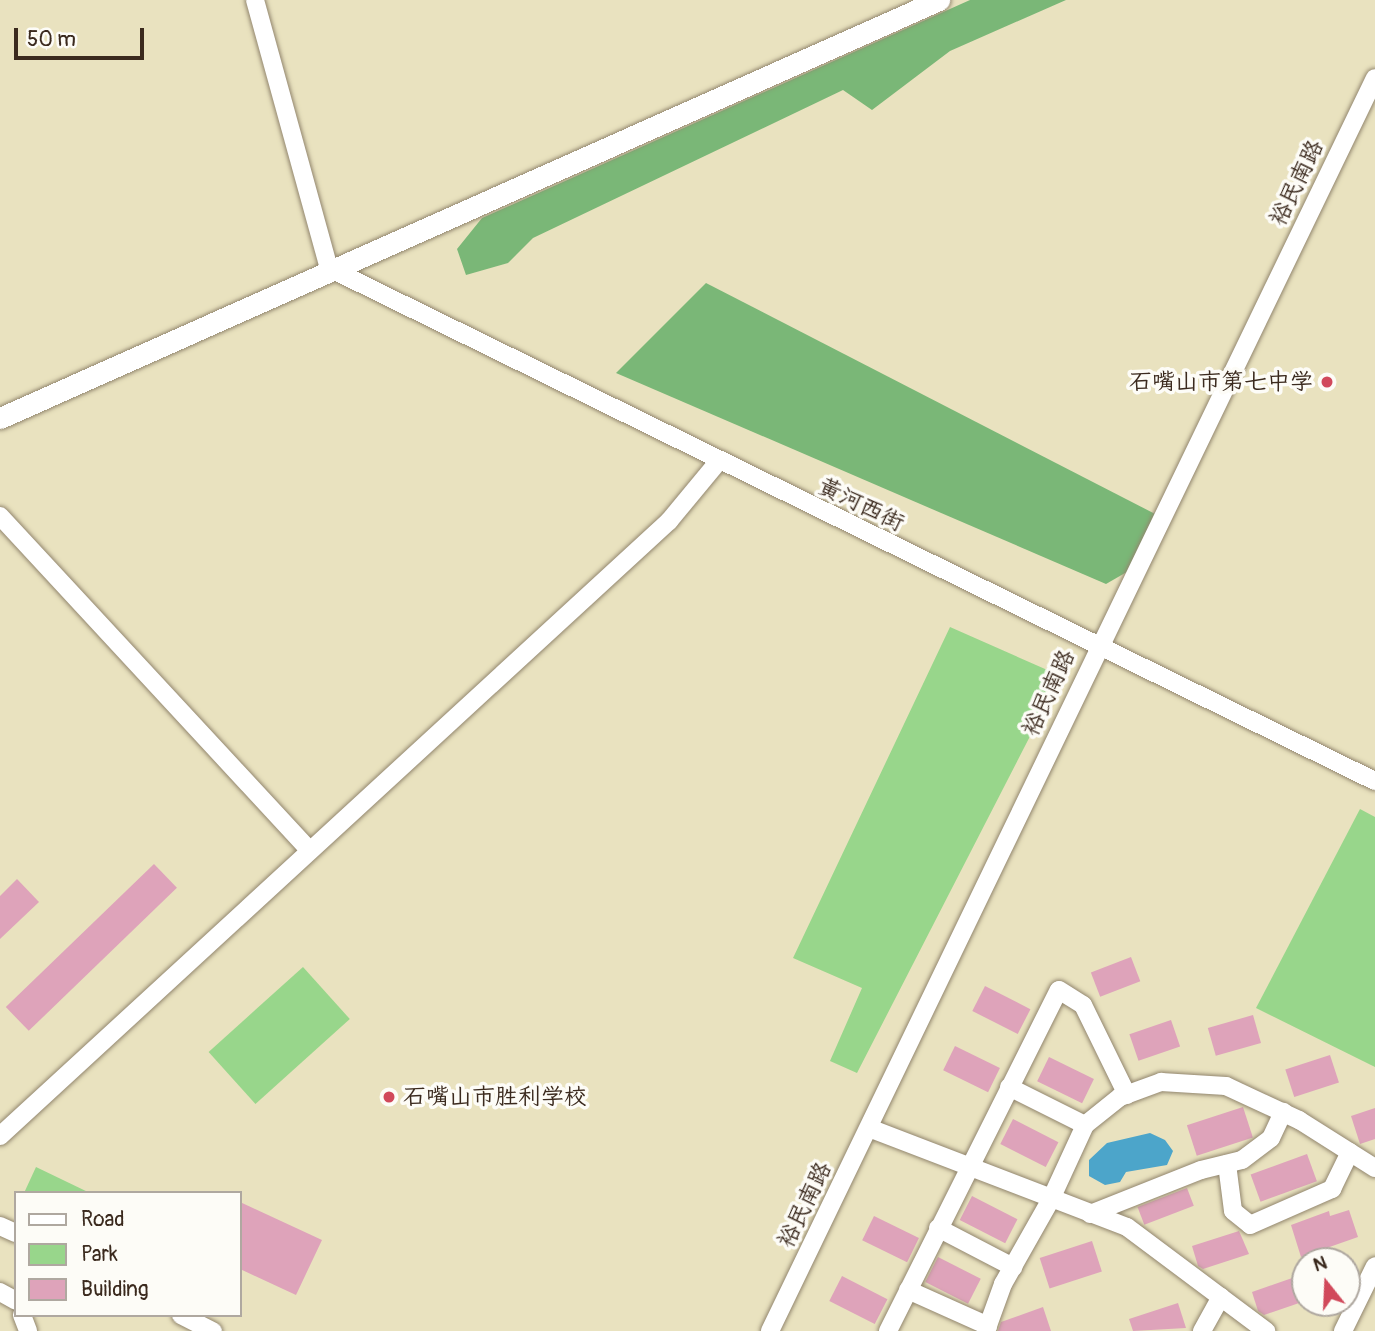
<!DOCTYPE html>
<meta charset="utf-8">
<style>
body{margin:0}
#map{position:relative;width:1375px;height:1331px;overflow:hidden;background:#e9e2bf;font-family:Pangolin,"LXGW WenKai TC",sans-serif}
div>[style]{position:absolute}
.green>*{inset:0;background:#98d68b;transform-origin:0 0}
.forest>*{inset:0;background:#7ab777}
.water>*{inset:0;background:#4ca5ca}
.building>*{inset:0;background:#dea3ba;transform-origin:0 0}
.roads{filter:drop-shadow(0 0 2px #92866e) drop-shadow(0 0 2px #92866e)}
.minor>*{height:18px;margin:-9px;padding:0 9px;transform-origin:9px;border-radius:9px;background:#fff}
.major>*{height:21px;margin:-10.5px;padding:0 10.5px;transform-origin:10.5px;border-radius:10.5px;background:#fff}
.dots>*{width:19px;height:19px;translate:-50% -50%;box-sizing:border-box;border:4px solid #fdfcf7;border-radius:50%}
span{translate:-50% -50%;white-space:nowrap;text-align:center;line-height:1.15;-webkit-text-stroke:7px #fdfcf7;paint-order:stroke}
.street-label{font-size:23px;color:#3b2a1e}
.poi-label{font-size:23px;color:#3b2a1e}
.right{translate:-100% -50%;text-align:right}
.left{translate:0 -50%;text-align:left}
.legend{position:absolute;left:14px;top:1191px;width:228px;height:126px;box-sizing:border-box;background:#fdfcf7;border:2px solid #afa8a0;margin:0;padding:9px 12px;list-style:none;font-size:21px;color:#3b2a1e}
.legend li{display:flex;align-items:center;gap:14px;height:35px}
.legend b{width:35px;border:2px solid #afa8a0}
.north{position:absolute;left:1291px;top:1247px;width:70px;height:70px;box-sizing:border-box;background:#fdfcf7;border:2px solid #afa8a0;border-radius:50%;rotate:342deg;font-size:19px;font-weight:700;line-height:28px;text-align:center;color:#3b2a1e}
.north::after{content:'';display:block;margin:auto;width:24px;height:32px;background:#d1495b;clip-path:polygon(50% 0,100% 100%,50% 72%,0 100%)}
.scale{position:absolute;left:14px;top:28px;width:130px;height:32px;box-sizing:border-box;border:4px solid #3b2a1e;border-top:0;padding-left:9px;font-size:21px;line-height:24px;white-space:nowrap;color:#3b2a1e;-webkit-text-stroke:5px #fdfcf7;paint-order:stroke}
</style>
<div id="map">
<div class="green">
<i style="clip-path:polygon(950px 627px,1061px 676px,857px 1073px,830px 1061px,862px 988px,793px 958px)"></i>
<i style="clip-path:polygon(1360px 809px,1375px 817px,1375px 1067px,1256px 1008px)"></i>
<i style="left:303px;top:967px;width:70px;height:127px;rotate:48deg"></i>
<i style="clip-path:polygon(36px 1167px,90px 1193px,24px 1193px)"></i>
</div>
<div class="forest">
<i style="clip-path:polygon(970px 0,1066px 0,950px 51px,872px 110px,843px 90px,533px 238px,508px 263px,466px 275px,457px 249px,482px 218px)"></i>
<i style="clip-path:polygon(706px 283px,1161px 517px,1132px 569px,1106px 584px,616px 373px)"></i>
</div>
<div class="water">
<i style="clip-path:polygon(1150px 1133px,1165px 1140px,1173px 1151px,1167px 1165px,1126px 1172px,1120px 1182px,1105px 1185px,1089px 1176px,1089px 1160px,1107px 1143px)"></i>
</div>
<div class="building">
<i style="left:154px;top:864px;width:33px;height:206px;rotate:46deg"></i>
<i style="clip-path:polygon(17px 879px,39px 902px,0 939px,0 896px)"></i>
<i style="left:1131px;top:957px;width:26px;height:43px;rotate:69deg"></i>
<i style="left:985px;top:986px;width:51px;height:28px;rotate:27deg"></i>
<i style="left:1253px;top:1015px;width:29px;height:47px;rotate:74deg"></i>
<i style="left:1171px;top:1020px;width:28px;height:44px;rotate:71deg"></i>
<i style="left:955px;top:1046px;width:50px;height:27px;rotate:26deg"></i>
<i style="left:1330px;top:1055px;width:29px;height:47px;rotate:72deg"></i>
<i style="left:1049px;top:1057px;width:50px;height:27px;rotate:26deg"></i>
<i style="left:1243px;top:1107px;width:32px;height:59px;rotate:72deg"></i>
<i style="clip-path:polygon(1375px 1108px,1375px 1139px,1360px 1144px,1351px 1116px)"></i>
<i style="left:1013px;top:1119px;width:51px;height:28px;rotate:27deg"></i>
<i style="left:1307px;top:1154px;width:29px;height:60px;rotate:70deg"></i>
<i style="left:1187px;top:1188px;width:19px;height:53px;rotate:69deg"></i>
<i style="left:972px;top:1196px;width:51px;height:27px;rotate:27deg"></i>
<i style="clip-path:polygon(240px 1202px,322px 1240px,296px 1295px,240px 1269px)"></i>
<i style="clip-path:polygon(1349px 1210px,1358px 1237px,1301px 1257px,1291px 1225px,1329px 1211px,1330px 1216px)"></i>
<i style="left:874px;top:1216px;width:50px;height:27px;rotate:26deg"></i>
<i style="clip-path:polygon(1239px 1231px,1249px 1254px,1203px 1269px,1198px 1266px,1192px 1246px)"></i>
<i style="left:1092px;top:1241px;width:32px;height:55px;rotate:72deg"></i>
<i style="left:938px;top:1257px;width:48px;height:28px;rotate:27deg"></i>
<i style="left:842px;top:1276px;width:51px;height:28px;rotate:27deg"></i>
<i style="clip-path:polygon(1298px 1276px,1305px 1301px,1264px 1315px,1258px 1311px,1252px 1292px)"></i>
<i style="clip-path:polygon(1178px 1303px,1186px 1328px,1133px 1331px,1129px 1319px)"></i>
<i style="clip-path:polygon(1043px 1307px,1051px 1331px,998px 1331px,1001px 1322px)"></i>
</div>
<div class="roads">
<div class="minor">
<i style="left:255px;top:0;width:278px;rotate:74.6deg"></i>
<i style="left:329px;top:268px;width:1165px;rotate:26.13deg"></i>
<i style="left:0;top:516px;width:456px;rotate:47.2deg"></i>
<i style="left:1009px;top:1087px;width:85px;rotate:26.6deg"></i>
<i style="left:869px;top:1128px;width:276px;rotate:21deg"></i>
<i style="left:1127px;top:1227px;width:174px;rotate:36.8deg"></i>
<i style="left:0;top:1136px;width:909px;rotate:-42.59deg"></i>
<i style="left:669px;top:521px;width:77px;rotate:-50.3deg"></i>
<i style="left:1227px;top:1164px;width:47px;rotate:82.7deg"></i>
<i style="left:1233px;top:1211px;width:22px;rotate:39deg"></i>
<i style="left:1250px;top:1225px;width:90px;rotate:-23.7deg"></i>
<i style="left:1332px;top:1189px;width:41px;rotate:-64.1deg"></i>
<i style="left:1090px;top:1214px;width:119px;rotate:-21.6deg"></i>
<i style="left:1201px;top:1170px;width:42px;rotate:-13.7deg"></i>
<i style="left:1242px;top:1160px;width:36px;rotate:-37deg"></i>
<i style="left:1271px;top:1138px;width:29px;rotate:-65deg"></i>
<i style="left:0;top:1226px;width:17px;rotate:24deg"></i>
<i style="left:938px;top:1228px;width:85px;rotate:27.5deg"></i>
<i style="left:908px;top:1290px;width:88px;rotate:24.2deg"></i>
<i style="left:0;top:1292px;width:18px;rotate:29deg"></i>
<i style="left:22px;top:1315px;width:17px;rotate:69deg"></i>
<i style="left:181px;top:1315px;width:36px;rotate:27deg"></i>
<i style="left:770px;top:1331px;width:1391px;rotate:-64.23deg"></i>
<i style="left:888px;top:1331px;width:381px;rotate:-63.4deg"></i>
<i style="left:1059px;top:990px;width:28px;rotate:32deg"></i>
<i style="left:1083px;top:1005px;width:100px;rotate:63.9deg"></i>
<i style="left:986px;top:1331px;width:50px;rotate:-70.1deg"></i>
<i style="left:1003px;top:1284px;width:98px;rotate:-60.5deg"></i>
<i style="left:1051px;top:1199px;width:81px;rotate:-65.3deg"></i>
<i style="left:1085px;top:1125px;width:45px;rotate:-38.7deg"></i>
<i style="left:1120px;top:1097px;width:44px;rotate:-20.1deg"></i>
<i style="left:1161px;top:1082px;width:65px;rotate:3.5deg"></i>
<i style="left:1226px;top:1086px;width:81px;rotate:25deg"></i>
<i style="left:1299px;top:1120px;width:90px;rotate:32.3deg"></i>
<i style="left:1202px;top:1331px;width:39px;rotate:-61deg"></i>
<i style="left:1343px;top:1331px;width:72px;rotate:-63.8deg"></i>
</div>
<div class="major">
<i style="left:0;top:418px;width:1028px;rotate:-24deg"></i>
</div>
</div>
<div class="dots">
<i style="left:1327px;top:382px;background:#d1495b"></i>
<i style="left:389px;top:1097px;background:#d1495b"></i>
</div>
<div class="street-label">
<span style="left:1297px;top:183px;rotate:-64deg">裕民南路</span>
<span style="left:861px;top:505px;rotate:26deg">黄河西街</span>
<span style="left:1049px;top:693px;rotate:-65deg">裕民南路</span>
<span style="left:805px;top:1205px;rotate:-64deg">裕民南路</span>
</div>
<div class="poi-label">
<span class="right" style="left:1313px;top:382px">石嘴山市第七中学</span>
<span class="left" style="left:403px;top:1097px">石嘴山市胜利学校</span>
</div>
<ul class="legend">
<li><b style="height:9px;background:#fff"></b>Road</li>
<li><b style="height:19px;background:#98d68b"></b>Park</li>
<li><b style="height:19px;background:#dea3ba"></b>Building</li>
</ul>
<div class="north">N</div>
<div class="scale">50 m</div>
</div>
